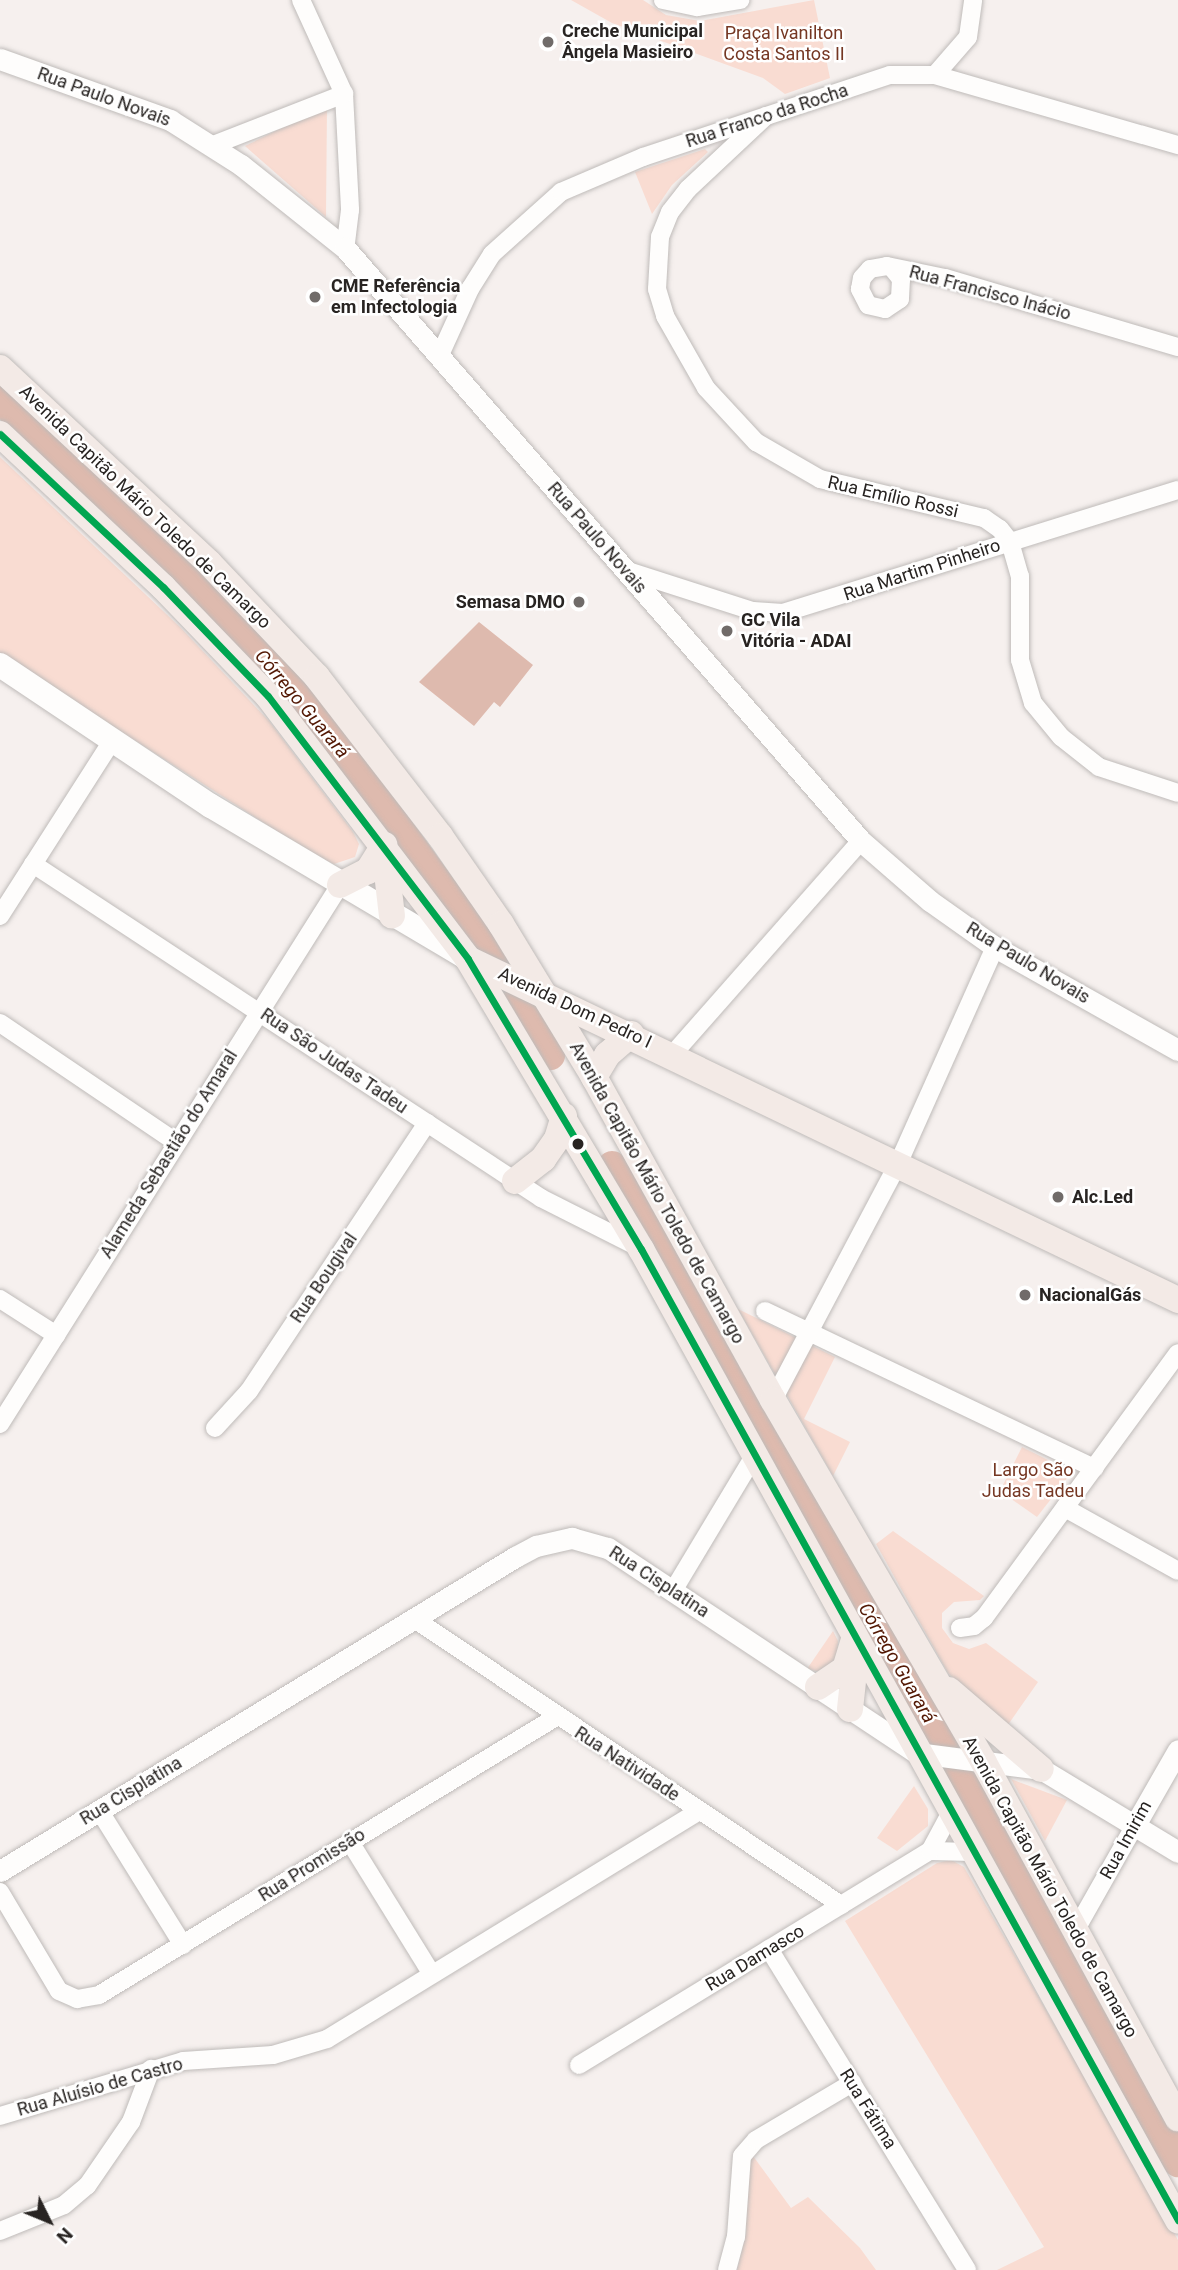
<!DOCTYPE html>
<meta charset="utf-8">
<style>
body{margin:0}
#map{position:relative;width:1178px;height:2270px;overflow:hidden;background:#f6f0ee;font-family:Roboto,sans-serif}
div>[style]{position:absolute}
.green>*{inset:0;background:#f9dcd2}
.water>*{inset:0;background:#debaae}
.river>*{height:30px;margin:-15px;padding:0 15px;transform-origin:15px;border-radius:15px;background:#debaae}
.roads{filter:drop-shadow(0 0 2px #bfbbb9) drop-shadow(0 0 2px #bfbbb9)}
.minor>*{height:18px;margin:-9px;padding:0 9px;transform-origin:9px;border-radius:9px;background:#fefdfc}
.tertiary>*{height:21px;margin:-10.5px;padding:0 10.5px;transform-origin:10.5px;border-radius:10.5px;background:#fefdfc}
.secondary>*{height:24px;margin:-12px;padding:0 12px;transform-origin:12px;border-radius:12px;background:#fefdfc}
.primary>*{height:26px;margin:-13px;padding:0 13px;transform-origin:13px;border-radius:13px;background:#f3eae6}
.bus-1>*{height:7px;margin:-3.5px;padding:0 3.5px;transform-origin:3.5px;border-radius:3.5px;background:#00a651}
.dots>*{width:19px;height:19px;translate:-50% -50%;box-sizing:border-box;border:4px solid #fff;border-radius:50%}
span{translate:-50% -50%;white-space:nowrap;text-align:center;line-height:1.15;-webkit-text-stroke:5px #fff;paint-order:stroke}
.poi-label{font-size:18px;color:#282422;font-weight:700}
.left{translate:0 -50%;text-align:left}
.right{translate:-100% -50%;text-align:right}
.park-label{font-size:18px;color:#753723}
.street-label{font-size:18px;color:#282422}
.water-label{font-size:19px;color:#531804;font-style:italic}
.north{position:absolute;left:14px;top:2186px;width:70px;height:70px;-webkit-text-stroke:5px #fff;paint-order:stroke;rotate:133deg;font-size:19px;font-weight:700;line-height:28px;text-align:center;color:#282422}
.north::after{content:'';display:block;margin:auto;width:24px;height:32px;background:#282422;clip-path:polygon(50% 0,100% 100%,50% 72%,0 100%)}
</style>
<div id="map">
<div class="green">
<i style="clip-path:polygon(571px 0,643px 0,666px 15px,700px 21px,814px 0,830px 78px,785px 94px,763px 78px,612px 23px)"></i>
<i style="clip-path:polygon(327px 106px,326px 217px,245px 146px)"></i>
<i style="clip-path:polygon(705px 149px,708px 152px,672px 185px,652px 214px,635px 172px)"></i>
<i style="clip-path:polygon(0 457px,180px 627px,269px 721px,353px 832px,359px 844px,355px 857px,334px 864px,314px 855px,0 654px)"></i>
<i style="clip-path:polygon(738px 1309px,835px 1357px,804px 1419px,850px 1442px,833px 1476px)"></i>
<i style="clip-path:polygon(1022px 1447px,1072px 1472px,1037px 1517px,1000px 1491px)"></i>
<i style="clip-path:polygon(893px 1531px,984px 1596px,980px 1600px,954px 1602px,942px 1613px,942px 1628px,953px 1643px,969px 1649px,986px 1643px,1038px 1682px,1005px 1729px,948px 1673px,876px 1544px)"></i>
<i style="clip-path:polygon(833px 1631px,838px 1641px,837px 1659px,821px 1672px,807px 1669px)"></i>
<i style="clip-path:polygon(1011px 1779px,1067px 1800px,1045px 1841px)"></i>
<i style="clip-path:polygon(914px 1786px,928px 1809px,928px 1826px,897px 1851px,877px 1838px)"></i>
<i style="clip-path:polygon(951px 1860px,964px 1867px,1178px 2240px,1178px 2270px,997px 2270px,1044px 2247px,845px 1921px,937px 1863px)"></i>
<i style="clip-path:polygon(753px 2156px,791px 2208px,808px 2197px,860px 2248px,876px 2270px,737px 2270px,746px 2234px,747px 2169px)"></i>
</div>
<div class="water">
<i style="clip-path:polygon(479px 622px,533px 665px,500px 707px,494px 702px,474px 726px,419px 682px)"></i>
</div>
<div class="river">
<i style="left:0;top:399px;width:301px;rotate:43.2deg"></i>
<i style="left:219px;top:605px;width:190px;rotate:49.7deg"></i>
<i style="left:342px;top:750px;width:268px;rotate:54.1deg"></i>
<i style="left:499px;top:967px;width:102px;rotate:59.9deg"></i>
<i style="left:612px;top:1166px;width:257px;rotate:60.9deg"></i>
<i style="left:737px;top:1391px;width:394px;rotate:59.5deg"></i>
<i style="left:937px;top:1731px;width:494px;rotate:60.8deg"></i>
</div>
<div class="roads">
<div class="minor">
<i style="left:301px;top:0;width:103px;rotate:65.4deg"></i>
<i style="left:344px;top:94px;width:116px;rotate:87deg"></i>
<i style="left:350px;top:210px;width:38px;rotate:97deg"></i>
<i style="left:663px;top:0;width:35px;rotate:12deg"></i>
<i style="left:697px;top:7px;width:44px;rotate:-9.2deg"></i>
<i style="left:935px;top:75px;width:50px;rotate:-49deg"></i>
<i style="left:968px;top:37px;width:37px;rotate:-82deg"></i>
<i style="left:766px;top:116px;width:107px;rotate:136.9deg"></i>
<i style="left:688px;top:189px;width:29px;rotate:128deg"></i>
<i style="left:670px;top:212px;width:27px;rotate:112deg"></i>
<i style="left:660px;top:237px;width:52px;rotate:93.3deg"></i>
<i style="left:657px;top:289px;width:28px;rotate:73deg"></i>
<i style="left:665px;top:316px;width:83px;rotate:60.3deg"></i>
<i style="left:706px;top:388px;width:74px;rotate:47.2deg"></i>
<i style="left:756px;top:442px;width:74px;rotate:30deg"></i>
<i style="left:820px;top:479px;width:169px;rotate:13.4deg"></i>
<i style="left:984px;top:518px;width:19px;rotate:35deg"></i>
<i style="left:1000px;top:529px;width:16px;rotate:52deg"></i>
<i style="left:1010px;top:542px;width:35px;rotate:74deg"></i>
<i style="left:1020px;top:576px;width:84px;rotate:90deg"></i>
<i style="left:1020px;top:660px;width:45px;rotate:73.2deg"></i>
<i style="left:1033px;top:703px;width:44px;rotate:50.5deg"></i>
<i style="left:1061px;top:737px;width:48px;rotate:38.3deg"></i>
<i style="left:1099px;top:767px;width:83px;rotate:18.2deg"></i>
<i style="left:213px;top:145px;width:141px;rotate:-21.3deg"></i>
<i style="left:893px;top:269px;width:13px;rotate:51deg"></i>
<i style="left:901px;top:279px;width:20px;rotate:93deg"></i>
<i style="left:900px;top:299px;width:18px;rotate:146deg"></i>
<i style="left:885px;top:309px;width:17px;rotate:-167deg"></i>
<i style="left:868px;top:305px;width:18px;rotate:-117deg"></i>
<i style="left:860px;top:289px;width:11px;rotate:-80deg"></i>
<i style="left:862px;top:278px;width:12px;rotate:-48deg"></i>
<i style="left:870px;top:269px;width:17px;rotate:-10deg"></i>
<i style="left:887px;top:266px;width:59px;rotate:11.7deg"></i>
<i style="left:945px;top:278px;width:243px;rotate:16.5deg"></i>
<i style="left:439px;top:357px;width:75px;rotate:-65.5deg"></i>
<i style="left:470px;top:289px;width:41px;rotate:-57.8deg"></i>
<i style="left:492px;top:254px;width:93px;rotate:-41.9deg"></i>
<i style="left:561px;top:192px;width:89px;rotate:-23.1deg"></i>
<i style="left:643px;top:157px;width:260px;rotate:-18.4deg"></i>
<i style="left:890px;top:75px;width:45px"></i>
<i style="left:935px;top:75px;width:253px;rotate:16.1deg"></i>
<i style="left:625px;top:570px;width:134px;rotate:17.8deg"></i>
<i style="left:753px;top:611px;width:30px;rotate:4deg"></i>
<i style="left:783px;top:613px;width:414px;rotate:-17.3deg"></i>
<i style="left:33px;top:864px;width:608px;rotate:33.32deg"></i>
<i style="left:541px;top:1198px;width:109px;rotate:26.8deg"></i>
<i style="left:0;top:916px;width:208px;rotate:-57.4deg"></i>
<i style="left:0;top:1023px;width:210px;rotate:34.1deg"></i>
<i style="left:673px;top:1054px;width:284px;rotate:-48.6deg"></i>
<i style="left:0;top:1299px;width:67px;rotate:32.7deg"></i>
<i style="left:765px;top:1311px;width:365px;rotate:25.5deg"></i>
<i style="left:773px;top:1400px;width:267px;rotate:-62.1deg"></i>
<i style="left:898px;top:1164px;width:238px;rotate:-65.9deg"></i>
<i style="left:0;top:1424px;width:637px;rotate:-57.76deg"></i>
<i style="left:215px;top:1428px;width:50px;rotate:-47.4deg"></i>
<i style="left:249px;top:1391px;width:322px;rotate:-56.4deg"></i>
<i style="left:1065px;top:1508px;width:129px;rotate:29.1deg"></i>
<i style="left:673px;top:1591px;width:157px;rotate:-59deg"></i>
<i style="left:416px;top:1620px;width:512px;rotate:33.85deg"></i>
<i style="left:960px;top:1628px;width:14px;rotate:-8deg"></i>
<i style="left:974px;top:1626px;width:13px;rotate:-39deg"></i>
<i style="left:984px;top:1618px;width:328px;rotate:-53.8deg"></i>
<i style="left:99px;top:1810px;width:159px;rotate:58.1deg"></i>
<i style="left:350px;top:1842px;width:155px;rotate:58.2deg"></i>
<i style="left:930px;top:1851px;width:43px;rotate:1.3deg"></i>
<i style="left:0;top:1892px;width:115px;rotate:59.2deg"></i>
<i style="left:59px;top:1991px;width:20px;rotate:24deg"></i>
<i style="left:77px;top:1999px;width:22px;rotate:-10deg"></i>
<i style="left:99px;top:1995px;width:535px;rotate:-31.31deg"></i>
<i style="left:1075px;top:1931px;width:122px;rotate:-60.5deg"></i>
<i style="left:769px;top:1949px;width:377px;rotate:58.3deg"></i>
<i style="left:579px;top:2065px;width:411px;rotate:-31.4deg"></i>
<i style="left:930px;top:1851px;width:42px;rotate:-61.6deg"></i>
<i style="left:0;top:2116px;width:191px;rotate:-16.7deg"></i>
<i style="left:183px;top:2061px;width:90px;rotate:-3.8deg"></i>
<i style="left:273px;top:2055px;width:56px;rotate:-16.5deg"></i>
<i style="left:327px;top:2039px;width:436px;rotate:-31.5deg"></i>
<i style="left:0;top:2231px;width:69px;rotate:-22.1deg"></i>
<i style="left:64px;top:2205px;width:30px;rotate:-40deg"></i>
<i style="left:87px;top:2186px;width:78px;rotate:-55.5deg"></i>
<i style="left:131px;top:2122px;width:57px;rotate:-69.3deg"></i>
<i style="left:727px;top:2270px;width:34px;rotate:-75deg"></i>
<i style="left:736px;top:2237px;width:81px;rotate:-85.8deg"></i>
<i style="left:742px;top:2156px;width:21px;rotate:-49deg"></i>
<i style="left:756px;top:2140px;width:112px;rotate:-30.7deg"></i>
</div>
<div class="tertiary">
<i style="left:0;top:59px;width:181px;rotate:19.7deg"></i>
<i style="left:170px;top:120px;width:84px;rotate:32.4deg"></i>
<i style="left:241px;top:165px;width:133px;rotate:38.6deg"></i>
<i style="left:345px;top:248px;width:786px;rotate:48.97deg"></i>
<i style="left:861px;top:841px;width:91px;rotate:41deg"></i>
<i style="left:930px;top:901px;width:80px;rotate:35.3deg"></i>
<i style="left:995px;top:947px;width:210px;rotate:29.4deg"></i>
<i style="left:1135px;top:1825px;width:86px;rotate:-60.2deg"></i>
<i style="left:0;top:1871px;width:603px;rotate:-31.37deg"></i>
<i style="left:515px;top:1557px;width:24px;rotate:-28deg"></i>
<i style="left:536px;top:1546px;width:37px;rotate:-13deg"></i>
<i style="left:572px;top:1538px;width:37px;rotate:16deg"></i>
<i style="left:608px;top:1548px;width:371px;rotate:33.6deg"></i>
<i style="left:917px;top:1753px;width:125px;rotate:7.4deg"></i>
<i style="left:1041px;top:1769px;width:160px;rotate:31.2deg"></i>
</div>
<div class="secondary">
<i style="left:0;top:665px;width:254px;rotate:33.8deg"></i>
<i style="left:211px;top:806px;width:298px;rotate:30.7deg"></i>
</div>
<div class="primary">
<i style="left:0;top:368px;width:286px;rotate:43deg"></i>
<i style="left:209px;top:563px;width:157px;rotate:46.5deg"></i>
<i style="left:317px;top:677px;width:201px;rotate:52.3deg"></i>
<i style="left:440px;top:836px;width:107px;rotate:55.3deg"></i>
<i style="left:501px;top:924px;width:179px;rotate:58.7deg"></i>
<i style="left:594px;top:1077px;width:369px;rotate:61deg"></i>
<i style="left:773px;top:1400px;width:418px;rotate:59.8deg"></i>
<i style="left:983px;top:1761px;width:407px;rotate:61.4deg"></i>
<i style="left:0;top:434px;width:224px;rotate:43.2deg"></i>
<i style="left:163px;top:587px;width:151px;rotate:46.1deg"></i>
<i style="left:268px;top:696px;width:330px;rotate:52.7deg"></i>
<i style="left:468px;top:959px;width:338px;rotate:59.2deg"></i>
<i style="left:641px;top:1249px;width:1110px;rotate:61.06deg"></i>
<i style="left:384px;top:847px;width:69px;rotate:83.4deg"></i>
<i style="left:340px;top:885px;width:31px;rotate:-27deg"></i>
<i style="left:368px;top:871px;width:31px;rotate:-58deg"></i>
<i style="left:468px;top:959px;width:788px;rotate:25.65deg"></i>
<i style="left:594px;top:1077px;width:26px;rotate:-59deg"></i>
<i style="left:607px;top:1055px;width:32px;rotate:-41deg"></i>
<i style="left:515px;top:1181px;width:36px;rotate:-38deg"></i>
<i style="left:543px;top:1159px;width:24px;rotate:-55deg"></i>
<i style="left:557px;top:1139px;width:24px;rotate:-73deg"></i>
<i style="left:818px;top:1687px;width:32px;rotate:-34deg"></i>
<i style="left:845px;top:1669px;width:31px;rotate:-73deg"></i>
<i style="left:949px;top:1690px;width:121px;rotate:40.7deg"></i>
<i style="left:850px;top:1709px;width:55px;rotate:-83.8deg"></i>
</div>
</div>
<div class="bus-1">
<i style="left:0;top:434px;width:224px;rotate:43.2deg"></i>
<i style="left:163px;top:587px;width:151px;rotate:46.1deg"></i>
<i style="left:268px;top:696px;width:330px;rotate:52.7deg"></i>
<i style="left:468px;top:959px;width:338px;rotate:59.2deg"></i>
<i style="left:641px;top:1249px;width:1110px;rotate:61.06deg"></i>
</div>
<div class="dots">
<i style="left:548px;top:42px;background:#706b69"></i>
<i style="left:315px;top:297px;background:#706b69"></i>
<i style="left:579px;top:602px;background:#706b69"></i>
<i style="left:727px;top:631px;background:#706b69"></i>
<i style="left:578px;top:1144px;background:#282422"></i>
<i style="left:1058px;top:1197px;background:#706b69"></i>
<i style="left:1025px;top:1295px;background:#706b69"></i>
</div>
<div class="poi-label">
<span class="left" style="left:562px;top:42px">Creche Municipal<br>Ângela Masieiro</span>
<span class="left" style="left:331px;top:297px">CME Referência<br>em Infectologia</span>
<span class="right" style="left:565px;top:602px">Semasa DMO</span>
<span class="left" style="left:741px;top:631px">GC Vila<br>Vitória - ADAI</span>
<span class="left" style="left:1072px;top:1197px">Alc.Led</span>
<span class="left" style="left:1039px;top:1295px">NacionalGás</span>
</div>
<div class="park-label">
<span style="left:784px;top:44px">Praça Ivanilton<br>Costa Santos II</span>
<span style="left:1033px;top:1481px">Largo São<br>Judas Tadeu</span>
</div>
<div class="street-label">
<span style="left:104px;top:97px;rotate:20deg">Rua Paulo Novais</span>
<span style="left:767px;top:116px;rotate:-18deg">Rua Franco da Rocha</span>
<span style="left:990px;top:293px;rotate:15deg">Rua Francisco Inácio</span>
<span style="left:893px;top:497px;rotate:13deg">Rua Emílio Rossi</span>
<span style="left:145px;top:507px;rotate:44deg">Avenida Capitão Mário Toledo de Camargo</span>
<span style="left:597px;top:538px;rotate:49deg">Rua Paulo Novais</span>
<span style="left:922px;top:570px;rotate:-18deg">Rua Martim Pinheiro</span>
<span style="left:1028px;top:963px;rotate:31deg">Rua Paulo Novais</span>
<span style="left:575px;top:1008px;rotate:25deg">Avenida Dom Pedro I</span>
<span style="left:334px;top:1061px;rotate:34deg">Rua São Judas Tadeu</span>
<span style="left:169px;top:1154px;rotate:-58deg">Alameda Sebastião do Amaral</span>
<span style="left:657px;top:1193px;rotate:61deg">Avenida Capitão Mário Toledo de Camargo</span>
<span style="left:324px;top:1278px;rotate:-56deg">Rua Bougival</span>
<span style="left:659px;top:1582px;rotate:33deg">Rua Cisplatina</span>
<span style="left:627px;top:1764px;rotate:33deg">Rua Natividade</span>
<span style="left:131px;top:1791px;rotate:-31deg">Rua Cisplatina</span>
<span style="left:1126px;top:1840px;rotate:-61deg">Rua Imirim</span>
<span style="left:312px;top:1865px;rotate:-32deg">Rua Promissão</span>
<span style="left:1050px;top:1887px;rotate:61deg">Avenida Capitão Mário Toledo de Camargo</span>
<span style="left:755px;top:1958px;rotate:-31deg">Rua Damasco</span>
<span style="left:100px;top:2087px;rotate:-16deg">Rua Aluísio de Castro</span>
<span style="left:868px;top:2109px;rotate:58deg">Rua Fátima</span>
</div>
<div class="water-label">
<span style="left:302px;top:704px;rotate:50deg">Córrego Guarará</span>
<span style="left:897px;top:1663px;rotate:60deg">Córrego Guarará</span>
</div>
<div class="north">N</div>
</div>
